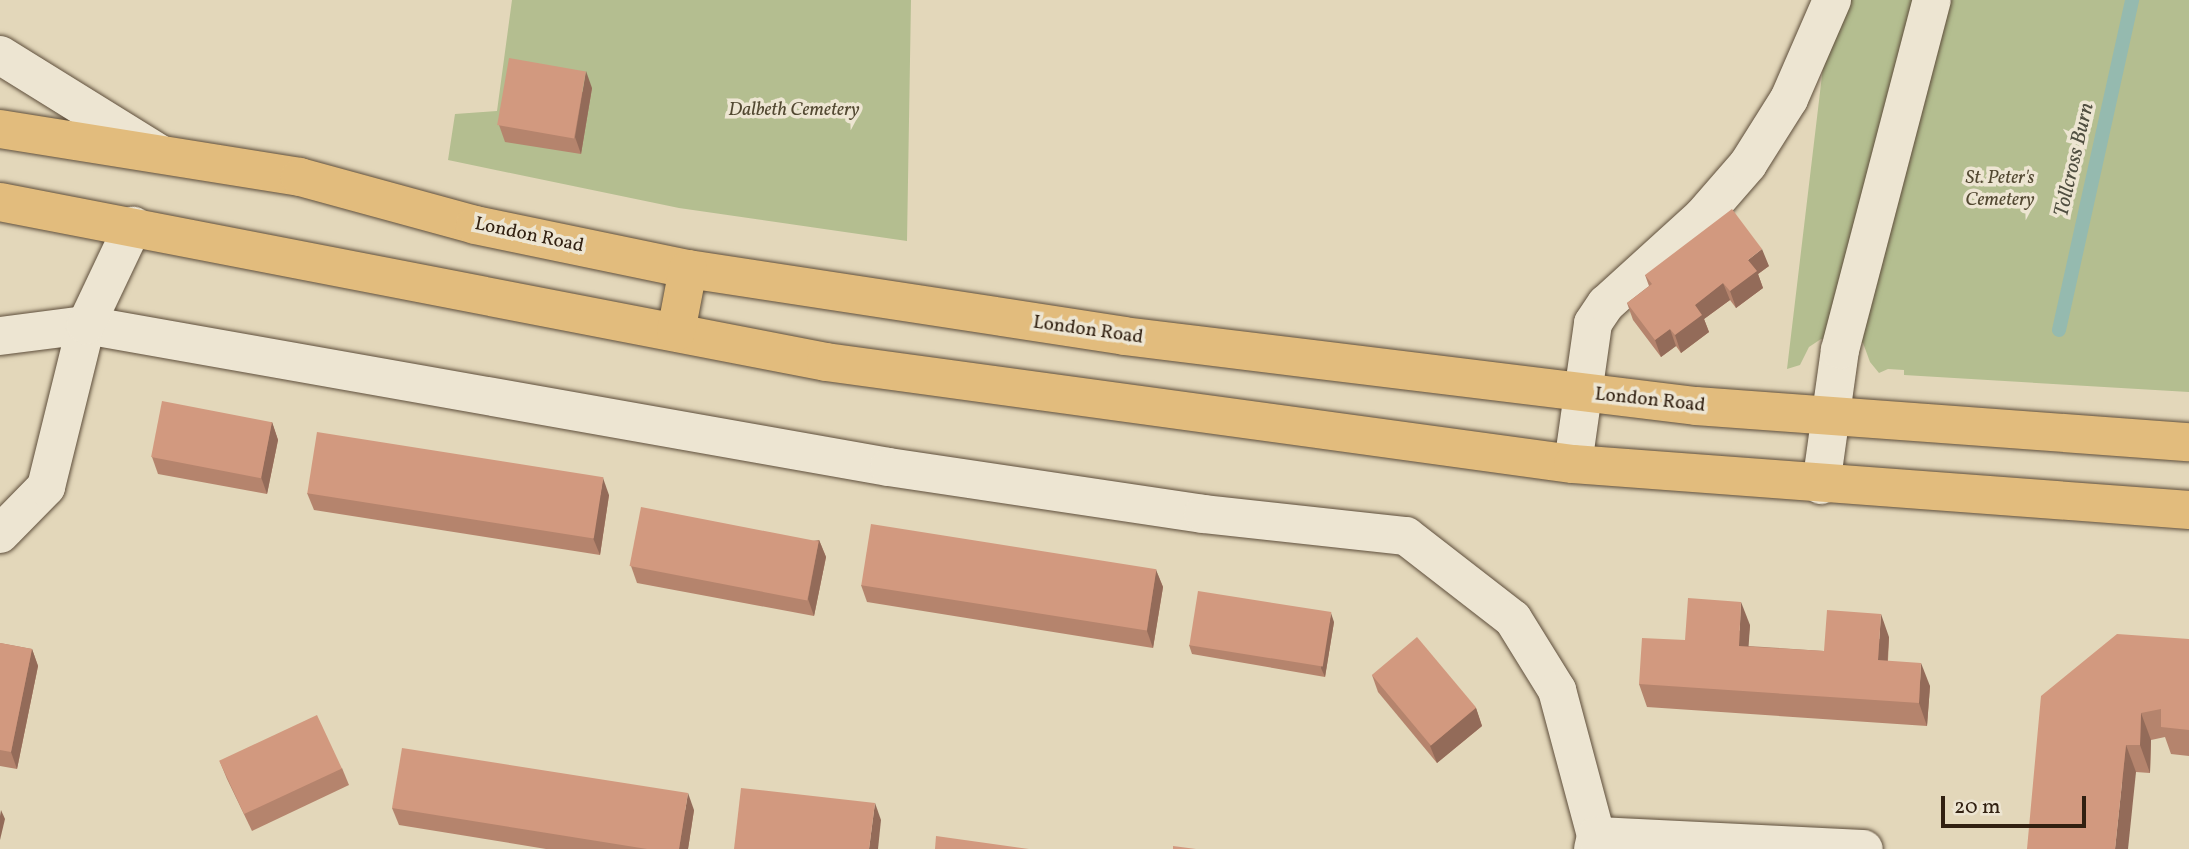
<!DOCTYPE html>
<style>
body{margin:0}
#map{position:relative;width:2189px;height:849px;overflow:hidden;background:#e3d7ba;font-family:Vollkorn,serif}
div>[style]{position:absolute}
.green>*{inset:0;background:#b4be90}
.stream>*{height:14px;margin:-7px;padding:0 7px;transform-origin:7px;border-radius:7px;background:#95baaf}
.roads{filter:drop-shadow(0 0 2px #5e4e3b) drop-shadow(0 0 2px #5e4e3b)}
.minor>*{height:38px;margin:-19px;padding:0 19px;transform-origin:19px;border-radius:19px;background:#ede5d2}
.major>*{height:38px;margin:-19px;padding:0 19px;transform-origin:19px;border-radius:19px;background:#e2bc7d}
.wall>*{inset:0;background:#b5846d}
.shaded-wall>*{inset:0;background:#936b59}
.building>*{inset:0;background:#d2997f;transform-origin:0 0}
span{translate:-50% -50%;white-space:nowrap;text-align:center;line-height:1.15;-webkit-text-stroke:7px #ede5d2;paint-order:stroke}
.park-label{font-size:19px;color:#524831;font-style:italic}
.street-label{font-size:19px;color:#312011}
.water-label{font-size:21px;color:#4f4e40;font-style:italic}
.scale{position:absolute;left:1941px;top:796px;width:145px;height:32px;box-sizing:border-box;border:4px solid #312011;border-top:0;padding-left:9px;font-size:21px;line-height:24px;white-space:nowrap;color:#312011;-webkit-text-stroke:5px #ede5d2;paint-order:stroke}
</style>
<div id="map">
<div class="green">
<i style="clip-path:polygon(512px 0,911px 0,907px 241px,679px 208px,448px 160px,455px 114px,497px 111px)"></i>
<i style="clip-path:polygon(1831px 0,2189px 0,2189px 392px,1904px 375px,1904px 370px,1888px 369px,1879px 373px,1870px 362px,1863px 343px,1821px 339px,1809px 347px,1800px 365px,1787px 369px)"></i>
</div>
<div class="stream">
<i style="left:2059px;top:330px;width:338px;rotate:-77.5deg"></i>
</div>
<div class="roads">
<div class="minor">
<i style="left:0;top:55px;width:186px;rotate:31.8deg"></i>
<i style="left:0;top:336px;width:87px;rotate:-7.3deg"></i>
<i style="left:86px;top:325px;width:815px;rotate:10.03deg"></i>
<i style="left:889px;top:467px;width:317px;rotate:8.5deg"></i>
<i style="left:1203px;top:514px;width:204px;rotate:6.2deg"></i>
<i style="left:1406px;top:536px;width:135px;rotate:37.8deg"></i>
<i style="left:1513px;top:619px;width:84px;rotate:58.2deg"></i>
<i style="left:1557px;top:690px;width:151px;rotate:75deg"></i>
<i style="left:1596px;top:836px;width:13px;rotate:103deg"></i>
<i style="left:1573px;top:464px;width:142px;rotate:-81.9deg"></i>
<i style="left:1593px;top:323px;width:23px;rotate:-56deg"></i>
<i style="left:1606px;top:304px;width:130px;rotate:-42.2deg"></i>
<i style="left:1702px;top:217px;width:70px;rotate:-49deg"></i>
<i style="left:1748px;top:164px;width:77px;rotate:-57.8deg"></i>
<i style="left:1789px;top:99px;width:108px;rotate:-66.5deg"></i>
<i style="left:1821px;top:485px;width:136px;rotate:-82deg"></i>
<i style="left:1840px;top:350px;width:362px;rotate:-75.3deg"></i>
<i style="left:0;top:534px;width:66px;rotate:-45.6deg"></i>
<i style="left:46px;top:487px;width:167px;rotate:-76.1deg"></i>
<i style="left:86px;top:325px;width:110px;rotate:-64.6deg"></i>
<i style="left:1596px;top:836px;width:268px;rotate:2.8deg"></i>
</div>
<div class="major">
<i style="left:0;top:129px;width:304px;rotate:9.1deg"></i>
<i style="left:300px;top:177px;width:181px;rotate:15.3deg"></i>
<i style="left:475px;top:225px;width:217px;rotate:11.7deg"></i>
<i style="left:688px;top:269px;width:441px;rotate:8.7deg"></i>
<i style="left:1124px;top:336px;width:576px;rotate:6.98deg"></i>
<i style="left:1696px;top:406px;width:494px;rotate:4.2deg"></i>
<i style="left:0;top:202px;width:841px;rotate:10.96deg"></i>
<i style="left:826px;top:362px;width:754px;rotate:7.78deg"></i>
<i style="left:1573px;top:464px;width:618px;rotate:4.27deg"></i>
<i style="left:676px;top:332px;width:64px;rotate:-79.2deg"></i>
</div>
</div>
<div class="wall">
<i style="clip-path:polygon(592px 88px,581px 154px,505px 142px,499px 125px)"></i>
<i style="clip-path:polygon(1769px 266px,1758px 274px,1763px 288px,1736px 308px,1730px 300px,1704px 319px,1709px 332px,1681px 353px,1676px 346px,1661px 357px,1633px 320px,1627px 303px,1649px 286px,1645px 275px)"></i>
<i style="clip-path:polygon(272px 422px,278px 440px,267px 494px,158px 474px,152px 457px)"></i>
<i style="clip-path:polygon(307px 493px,609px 495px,600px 555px,314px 510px)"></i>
<i style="clip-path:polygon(819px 540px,826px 557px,814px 616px,637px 583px,631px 566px)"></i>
<i style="clip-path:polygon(1156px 570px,1163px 587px,1153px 648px,867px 602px,861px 585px)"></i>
<i style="clip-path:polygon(1334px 622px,1325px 677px,1192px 654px,1189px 645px)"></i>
<i style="clip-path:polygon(1750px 625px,1748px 646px,1824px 651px,1889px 637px,1888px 661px,1930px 686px,1927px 726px,1647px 707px,1639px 684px)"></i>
<i style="clip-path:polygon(2189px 639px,2189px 756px,2171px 754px,2165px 737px,2151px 740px,2150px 773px,2136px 772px,2027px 849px)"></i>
<i style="clip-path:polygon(0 643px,32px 649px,38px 666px,17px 769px,0 766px)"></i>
<i style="clip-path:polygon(1372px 675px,1476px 708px,1482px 726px,1437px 763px,1378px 692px)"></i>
<i style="clip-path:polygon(220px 762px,342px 768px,349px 785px,252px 831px,227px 779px)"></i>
<i style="clip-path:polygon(392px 808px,694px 810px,688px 849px,546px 849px,399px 825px)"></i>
</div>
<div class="shaded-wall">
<i style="clip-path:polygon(586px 71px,592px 88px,581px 154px,575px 137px)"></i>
<i style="clip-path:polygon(1762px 249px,1769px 266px,1758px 274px,1763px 288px,1736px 308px,1730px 291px,1748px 260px)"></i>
<i style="clip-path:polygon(1723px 283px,1730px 300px,1704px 319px,1709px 332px,1681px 353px,1675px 335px,1695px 305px)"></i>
<i style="clip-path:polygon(1670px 329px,1676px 346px,1661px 357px,1655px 340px)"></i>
<i style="clip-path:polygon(272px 422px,278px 440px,267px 494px,261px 477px)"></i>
<i style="clip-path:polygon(603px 478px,609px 495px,600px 555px,593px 538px)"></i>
<i style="clip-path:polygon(819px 540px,826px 557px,814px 616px,808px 599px)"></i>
<i style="clip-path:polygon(1156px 570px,1163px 587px,1153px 648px,1147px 631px)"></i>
<i style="clip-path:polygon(1741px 602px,1750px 625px,1747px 669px,1739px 646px)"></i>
<i style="clip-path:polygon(1331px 613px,1334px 622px,1325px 677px,1321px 668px)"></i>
<i style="clip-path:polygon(1881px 614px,1889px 637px,1886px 683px,1878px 660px)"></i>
<i style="clip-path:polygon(32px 649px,38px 666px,17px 769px,11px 752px)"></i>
<i style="clip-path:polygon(1921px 663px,1930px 686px,1927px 726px,1919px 703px)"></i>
<i style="clip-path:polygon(1476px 708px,1482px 726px,1437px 763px,1430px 746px)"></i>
<i style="clip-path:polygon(2141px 713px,2151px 740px,2150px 773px,2140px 745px)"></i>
<i style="clip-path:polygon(2126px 745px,2136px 772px,2128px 849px,2115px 849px)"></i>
<i style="clip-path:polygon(688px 793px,694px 810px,688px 849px,679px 849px)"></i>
<i style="clip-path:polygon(875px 803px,881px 820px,878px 849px,869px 849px)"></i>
<i style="clip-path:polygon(1px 810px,5px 819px,0 840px,0 816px)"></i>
</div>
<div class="building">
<i style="left:509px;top:58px;width:78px;height:68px;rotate:10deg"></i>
<i style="clip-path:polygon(1732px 209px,1762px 249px,1748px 260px,1757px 271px,1730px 291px,1723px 283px,1695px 305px,1702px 315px,1675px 335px,1670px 329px,1655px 340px,1627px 303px,1652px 284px,1645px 275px)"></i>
<i style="left:162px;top:401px;width:112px;height:57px;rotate:11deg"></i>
<i style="left:317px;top:432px;width:290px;height:62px;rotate:9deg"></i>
<i style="left:641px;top:507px;width:181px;height:60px;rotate:11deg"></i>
<i style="left:871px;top:524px;width:289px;height:62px;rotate:9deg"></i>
<i style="left:1198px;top:591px;width:135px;height:55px;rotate:9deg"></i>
<i style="clip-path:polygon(1688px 598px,1741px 602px,1739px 646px,1824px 651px,1827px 610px,1881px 614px,1878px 660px,1921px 663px,1919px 703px,1639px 684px,1642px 638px,1685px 640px)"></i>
<i style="clip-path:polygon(2117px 634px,2189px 639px,2189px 730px,2161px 727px,2161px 709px,2141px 713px,2140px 745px,2126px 745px,2115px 849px,2027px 849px,2041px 696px)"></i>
<i style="left:1417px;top:637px;width:92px;height:59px;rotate:50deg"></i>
<i style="clip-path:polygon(0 643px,32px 649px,11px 752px,0 750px)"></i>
<i style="left:317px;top:715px;width:59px;height:108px;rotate:65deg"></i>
<i style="clip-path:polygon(402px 748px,688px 793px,679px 849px,647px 849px,392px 808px)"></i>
<i style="clip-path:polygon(741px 788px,875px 803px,869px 849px,734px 849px)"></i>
<i style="clip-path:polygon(936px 836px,1029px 849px,935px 849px)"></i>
<i style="clip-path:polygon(1173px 846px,1196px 849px,1173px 849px)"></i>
</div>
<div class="park-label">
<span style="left:794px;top:111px">Dalbeth Cemetery</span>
<span style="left:2000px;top:190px">St. Peter's<br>Cemetery</span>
</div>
<div class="street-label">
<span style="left:529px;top:236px;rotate:12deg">London Road</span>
<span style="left:1088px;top:331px;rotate:8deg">London Road</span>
<span style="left:1650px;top:401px;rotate:6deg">London Road</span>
</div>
<div class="water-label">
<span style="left:2075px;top:160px;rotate:-77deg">Tollcross Burn</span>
</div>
<div class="scale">20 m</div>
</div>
